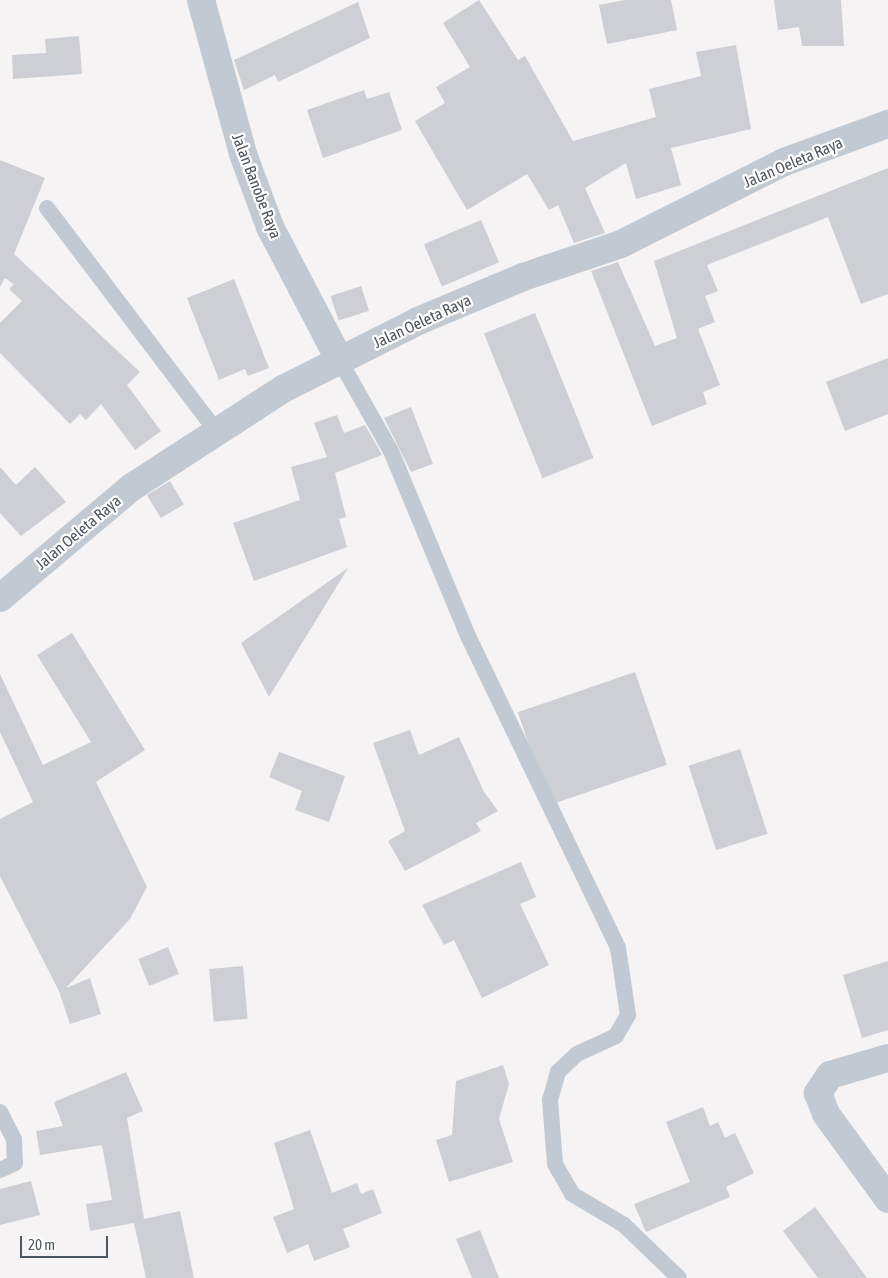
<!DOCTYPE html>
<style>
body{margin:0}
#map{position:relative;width:888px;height:1278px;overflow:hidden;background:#f5f3f3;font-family:"Asap Condensed",sans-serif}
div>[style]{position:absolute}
.building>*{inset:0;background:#cdcfd5;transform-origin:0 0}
.service>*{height:16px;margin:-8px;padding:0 8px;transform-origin:8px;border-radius:8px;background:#c1cad2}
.minor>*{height:28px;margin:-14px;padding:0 14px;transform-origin:14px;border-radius:14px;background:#c1cad2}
span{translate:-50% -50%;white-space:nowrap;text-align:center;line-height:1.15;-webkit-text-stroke:4.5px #fff;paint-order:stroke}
.street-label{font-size:16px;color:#4a5661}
.scale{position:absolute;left:20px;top:1236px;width:88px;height:22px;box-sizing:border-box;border:2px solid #4a5661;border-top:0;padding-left:6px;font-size:15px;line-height:18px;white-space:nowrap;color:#4a5661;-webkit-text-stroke:4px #fff;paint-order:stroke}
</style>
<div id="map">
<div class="building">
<i style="clip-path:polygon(479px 0,518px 60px,525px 56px,573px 141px,656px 117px,649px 89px,701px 76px,696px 52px,736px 45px,751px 129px,671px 148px,681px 185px,636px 199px,626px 163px,585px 188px,605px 233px,574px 243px,558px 205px,549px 210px,527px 174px,467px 210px,415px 121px,445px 103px,436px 87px,470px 67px,443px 23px)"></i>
<i style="clip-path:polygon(625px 0,671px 0,677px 30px,607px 44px,599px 5px)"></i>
<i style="clip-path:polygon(774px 0,841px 0,844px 46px,802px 46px,799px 27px,778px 30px)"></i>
<i style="clip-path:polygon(358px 2px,370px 38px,278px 82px,275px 75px,244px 90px,234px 60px)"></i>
<i style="clip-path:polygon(79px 36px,82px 74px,13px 79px,12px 55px,46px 53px,45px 39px)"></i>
<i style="clip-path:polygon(364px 90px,367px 99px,389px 92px,402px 130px,323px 158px,307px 110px)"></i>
<i style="clip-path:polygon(0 160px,45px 178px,14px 254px,140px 372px,127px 385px,161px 431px,135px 450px,101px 404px,86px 420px,80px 414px,70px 424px,0 353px,0 323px,22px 301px,9px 289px,14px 284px,5px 278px,0 287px)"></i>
<i style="clip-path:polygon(888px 168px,888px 294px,861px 304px,828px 217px,707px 265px,718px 291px,705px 296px,715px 322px,698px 329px,720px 385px,703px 392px,707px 404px,652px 426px,591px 271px,618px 262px,655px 346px,677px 338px,654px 261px)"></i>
<i style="left:481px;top:220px;width:46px;height:62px;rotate:67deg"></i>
<i style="clip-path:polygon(234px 279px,269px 368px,248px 376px,245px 369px,219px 380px,187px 298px)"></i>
<i style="left:361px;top:286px;width:26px;height:32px;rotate:72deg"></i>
<i style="left:535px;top:313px;width:156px;height:55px;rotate:68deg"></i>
<i style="clip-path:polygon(888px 358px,888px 414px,845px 431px,826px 382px)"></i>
<i style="clip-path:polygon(411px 407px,433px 464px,411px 472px,384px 418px)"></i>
<i style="clip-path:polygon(337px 415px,344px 433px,365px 425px,382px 455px,335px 473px,346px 517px,339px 519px,347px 547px,254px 581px,233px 523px,300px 500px,291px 467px,327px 457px,314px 423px)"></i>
<i style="clip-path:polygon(0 467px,16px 485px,35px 467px,66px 502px,21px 536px,0 513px)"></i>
<i style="left:170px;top:481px;width:27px;height:27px;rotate:59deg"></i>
<i style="clip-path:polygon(348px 568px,269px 697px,241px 643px)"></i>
<i style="clip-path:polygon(72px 633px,145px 750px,96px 782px,147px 887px,130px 919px,66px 988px,90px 978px,101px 1014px,70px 1024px,59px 991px,0 876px,0 819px,33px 802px,0 732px,0 674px,43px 765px,91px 742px,37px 655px)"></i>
<i style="left:635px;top:672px;width:98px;height:124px;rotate:71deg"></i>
<i style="clip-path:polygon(410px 730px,419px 755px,459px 737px,484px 792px,498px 811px,476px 823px,481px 831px,405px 871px,388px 841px,405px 831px,373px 743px)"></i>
<i style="left:740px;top:749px;width:89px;height:54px;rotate:72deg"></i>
<i style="clip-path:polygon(279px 752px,345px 776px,329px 822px,295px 810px,302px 791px,269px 777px)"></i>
<i style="clip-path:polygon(521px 862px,536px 897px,520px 904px,549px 965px,482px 998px,454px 940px,444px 945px,422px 905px)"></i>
<i style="left:168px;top:947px;width:29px;height:32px;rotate:68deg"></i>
<i style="clip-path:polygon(888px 961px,888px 1030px,862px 1038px,843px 975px)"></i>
<i style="left:243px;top:966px;width:53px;height:34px;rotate:85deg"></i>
<i style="clip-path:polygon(503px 1065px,509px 1084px,499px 1119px,513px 1162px,449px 1182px,436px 1140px,452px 1135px,456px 1081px)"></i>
<i style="clip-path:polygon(126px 1072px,143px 1111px,127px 1118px,144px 1219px,180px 1211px,194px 1278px,146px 1278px,134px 1223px,90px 1231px,86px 1204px,112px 1200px,102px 1145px,40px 1155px,36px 1131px,63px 1126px,54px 1102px)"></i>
<i style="clip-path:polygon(703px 1107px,710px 1126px,718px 1122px,725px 1138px,735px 1133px,754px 1173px,726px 1187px,730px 1197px,646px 1232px,634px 1204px,690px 1182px,666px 1122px)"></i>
<i style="clip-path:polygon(310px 1130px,332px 1193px,357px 1183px,361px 1194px,373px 1189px,382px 1213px,343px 1229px,350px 1247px,314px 1261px,308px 1244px,287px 1253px,273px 1217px,294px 1209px,274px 1143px)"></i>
<i style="clip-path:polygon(31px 1181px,40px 1215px,0 1225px,0 1189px)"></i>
<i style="clip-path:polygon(815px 1207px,867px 1278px,818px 1278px,783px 1231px)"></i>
<i style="clip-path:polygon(480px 1230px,499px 1278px,472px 1278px,456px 1239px)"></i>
</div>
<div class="service">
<i style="left:47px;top:208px;width:281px;rotate:52.8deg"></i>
<i style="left:340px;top:361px;width:103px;rotate:60.5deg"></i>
<i style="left:391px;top:451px;width:200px;rotate:67.4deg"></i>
<i style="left:468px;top:636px;width:346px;rotate:64.3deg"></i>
<i style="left:618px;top:948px;width:68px;rotate:81.5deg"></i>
<i style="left:628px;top:1015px;width:24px;rotate:120deg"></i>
<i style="left:616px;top:1036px;width:43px;rotate:155.2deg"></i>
<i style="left:577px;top:1054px;width:26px;rotate:137deg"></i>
<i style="left:558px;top:1072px;width:29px;rotate:106deg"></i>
<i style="left:550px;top:1100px;width:64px;rotate:85.5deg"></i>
<i style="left:555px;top:1164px;width:34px;rotate:60deg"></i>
<i style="left:572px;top:1194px;width:61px;rotate:30.8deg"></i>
<i style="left:624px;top:1225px;width:76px;rotate:43.9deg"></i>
<i style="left:0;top:1112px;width:30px;rotate:63deg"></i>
<i style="left:14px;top:1139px;width:24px;rotate:88deg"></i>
<i style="left:15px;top:1163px;width:17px;rotate:155deg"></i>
</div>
<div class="minor">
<i style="left:201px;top:0;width:160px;rotate:74.7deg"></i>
<i style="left:243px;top:154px;width:78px;rotate:69.7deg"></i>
<i style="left:270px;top:227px;width:151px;rotate:62.4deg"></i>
<i style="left:0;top:598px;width:172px;rotate:-40.1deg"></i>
<i style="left:132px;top:487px;width:180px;rotate:-33deg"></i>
<i style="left:283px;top:389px;width:151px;rotate:-26.7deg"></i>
<i style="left:418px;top:321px;width:114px;rotate:-22.7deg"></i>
<i style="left:523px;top:277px;width:103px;rotate:-18.6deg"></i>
<i style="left:621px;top:244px;width:182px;rotate:-26.7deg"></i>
<i style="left:784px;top:162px;width:111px;rotate:-20.1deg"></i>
<i style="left:888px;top:1058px;width:60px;rotate:163.7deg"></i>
<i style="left:830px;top:1075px;width:22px;rotate:124deg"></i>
<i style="left:818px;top:1093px;width:22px;rotate:69deg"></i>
<i style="left:826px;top:1114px;width:105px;rotate:53.9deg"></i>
</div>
<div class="street-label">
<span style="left:793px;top:162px;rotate:-23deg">Jalan Oeleta Raya</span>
<span style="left:257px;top:186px;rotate:69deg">Jalan Banobe Raya</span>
<span style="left:422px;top:321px;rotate:-25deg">Jalan Oeleta Raya</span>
<span style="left:78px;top:532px;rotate:-40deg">Jalan Oeleta Raya</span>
</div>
<div class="scale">20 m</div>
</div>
